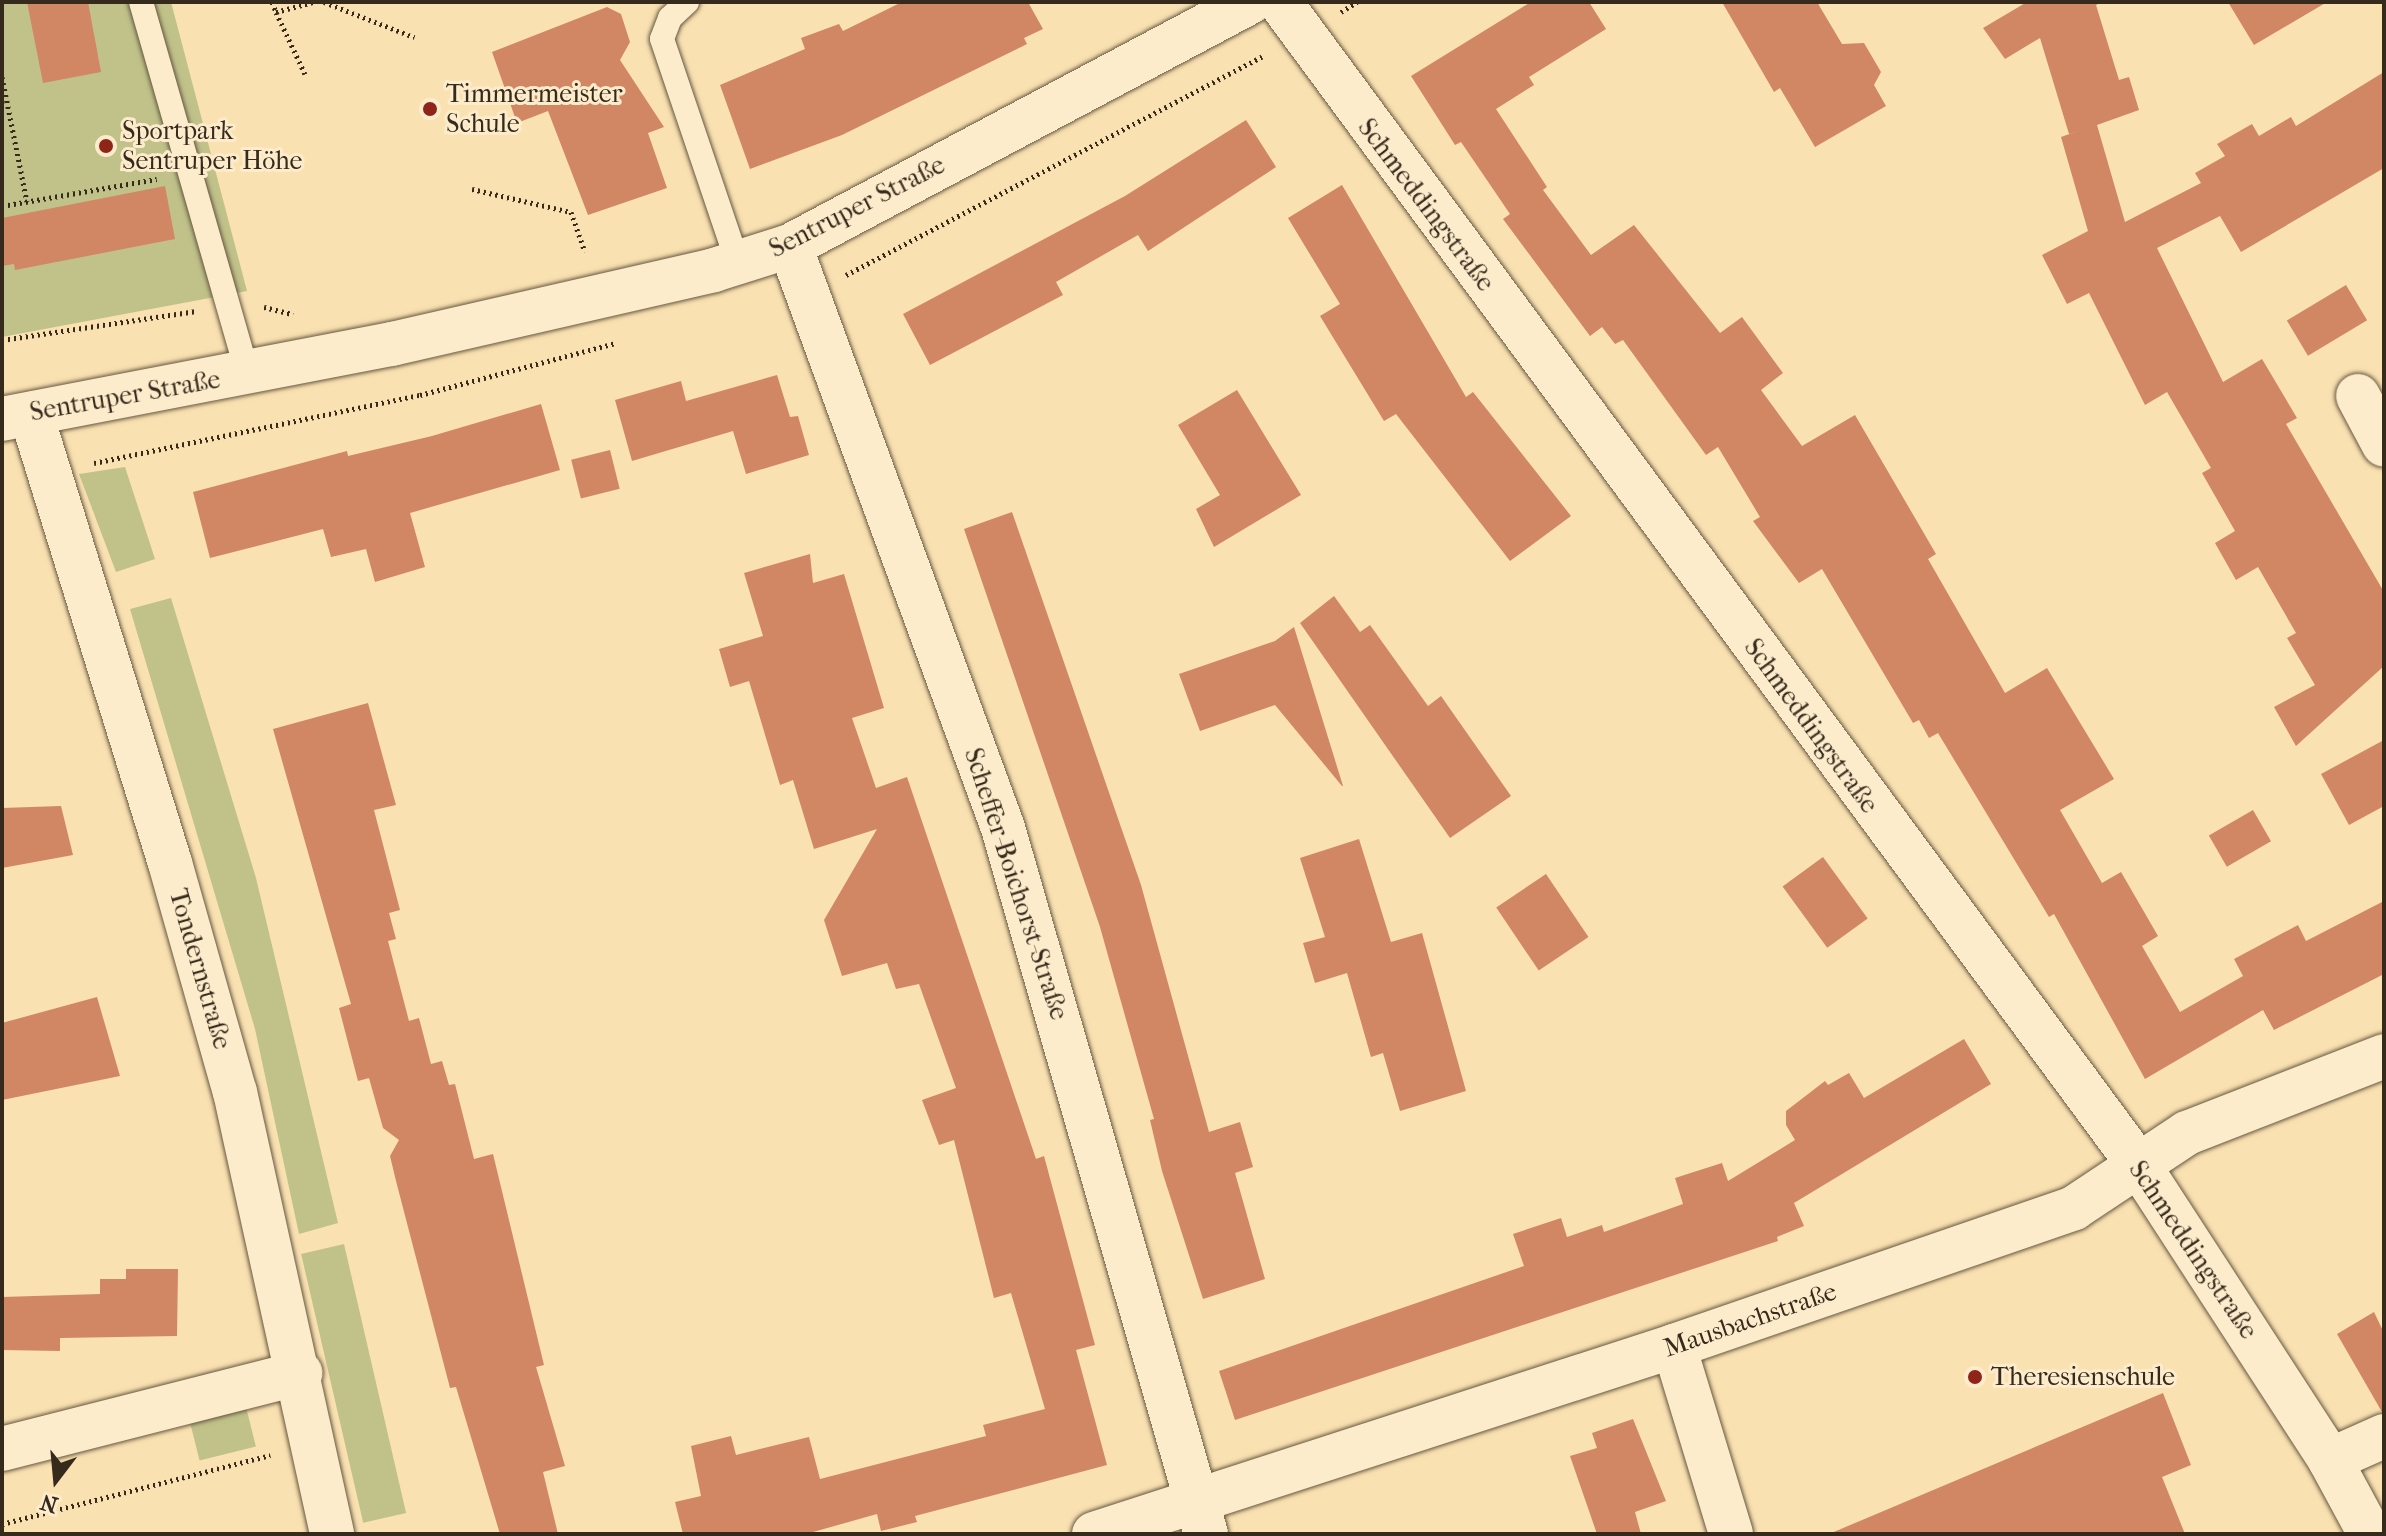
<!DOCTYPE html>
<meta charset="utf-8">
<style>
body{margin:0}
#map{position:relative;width:2386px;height:1536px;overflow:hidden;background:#fae1b1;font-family:"IM FELL French Canon",serif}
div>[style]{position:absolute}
.green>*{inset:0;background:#c0c28a;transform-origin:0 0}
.building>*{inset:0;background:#d18664;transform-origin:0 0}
.path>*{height:5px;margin-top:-2.5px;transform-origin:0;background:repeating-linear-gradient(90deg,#352a1c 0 2px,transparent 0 6px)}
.roads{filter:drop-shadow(0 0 2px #665841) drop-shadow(0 0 2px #665841)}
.lane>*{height:24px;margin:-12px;padding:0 12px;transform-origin:12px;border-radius:12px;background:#fceccc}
.street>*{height:44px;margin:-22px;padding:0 22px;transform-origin:22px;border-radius:22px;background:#fceccc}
.dots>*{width:22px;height:22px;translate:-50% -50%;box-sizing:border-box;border:4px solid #fceccc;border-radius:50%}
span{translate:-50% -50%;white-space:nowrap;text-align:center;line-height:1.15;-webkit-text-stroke:6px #fceccc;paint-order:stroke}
.poi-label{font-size:26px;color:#352a1c}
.left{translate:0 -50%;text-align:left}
.street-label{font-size:26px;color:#352a1c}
.frame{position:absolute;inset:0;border:4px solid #352a1c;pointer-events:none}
.north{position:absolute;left:16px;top:1440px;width:80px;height:80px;-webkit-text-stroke:6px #fceccc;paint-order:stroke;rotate:196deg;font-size:22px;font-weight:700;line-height:32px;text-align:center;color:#352a1c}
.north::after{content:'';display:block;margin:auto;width:28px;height:36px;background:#352a1c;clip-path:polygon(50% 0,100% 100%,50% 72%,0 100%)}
</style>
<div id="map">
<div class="green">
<i style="clip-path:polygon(2px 2px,171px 2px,247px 291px,2px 337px)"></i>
<i style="clip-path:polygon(125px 467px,155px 559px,116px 572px,79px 474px)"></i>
<i style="clip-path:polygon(171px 598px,256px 878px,338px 1223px,299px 1234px,255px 1029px,130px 609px)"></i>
<i style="left:344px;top:1244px;width:276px;height:44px;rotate:77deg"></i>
<i style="left:244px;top:1399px;width:49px;height:58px;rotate:76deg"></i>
</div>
<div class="building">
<i style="clip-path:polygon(27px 2px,88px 2px,101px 72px,43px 83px)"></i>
<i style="clip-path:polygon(902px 2px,1028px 2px,1043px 29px,1024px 38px,1027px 44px,842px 135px,750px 169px,720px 85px,805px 49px,801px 38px,839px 24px,843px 31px)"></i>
<i style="clip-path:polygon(1531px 2px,1589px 2px,1606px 29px,1529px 77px,1534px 85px,1496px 109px,1547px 187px,1543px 190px,1591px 255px,1634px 225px,1720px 333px,1742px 317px,1783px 373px,1761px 390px,1802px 446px,1855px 415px,1936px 554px,1928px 559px,2005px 693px,2047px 668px,2114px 779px,2060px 810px,2102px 883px,2121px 872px,2158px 936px,2142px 946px,2180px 1012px,2243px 976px,2234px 959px,2298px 925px,2306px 941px,2384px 901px,2384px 974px,2274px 1030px,2263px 1010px,2145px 1079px,2054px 914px,2049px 917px,1938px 733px,1929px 738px,1919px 720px,1913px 723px,1822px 569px,1799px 583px,1753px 521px,1760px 517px,1718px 447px,1706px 455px,1623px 340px,1615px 344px,1602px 327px,1590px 336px,1503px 219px,1510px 214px,1461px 142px,1455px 145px,1411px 76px)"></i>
<i style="clip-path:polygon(1722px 2px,1817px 2px,1842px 44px,1864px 43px,1881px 72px,1874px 85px,1886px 106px,1815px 147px,1780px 88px,1774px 92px)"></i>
<i style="clip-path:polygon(2027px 2px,2102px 2px,2096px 5px,2119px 80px,2129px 77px,2139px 110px,2097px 125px,2125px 222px,2201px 183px,2195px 173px,2225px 156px,2217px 144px,2252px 124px,2259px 136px,2291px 117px,2296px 126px,2384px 72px,2384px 168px,2241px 252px,2220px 216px,2157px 248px,2223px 382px,2262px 359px,2297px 418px,2286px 424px,2384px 592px,2384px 666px,2296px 746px,2274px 707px,2315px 685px,2287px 638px,2296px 633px,2258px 567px,2236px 580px,2215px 543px,2235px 531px,2202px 473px,2211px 468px,2167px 392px,2145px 405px,2089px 293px,2067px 304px,2042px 255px,2088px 231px,2061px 137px,2081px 130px,2069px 134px,2040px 38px,2005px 59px,1983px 28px)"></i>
<i style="clip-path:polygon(2228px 2px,2327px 2px,2254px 45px)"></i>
<i style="clip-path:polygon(607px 7px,621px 14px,630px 42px,620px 60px,664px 127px,648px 133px,667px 188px,588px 215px,548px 111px,517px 123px,492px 52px)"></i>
<i style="clip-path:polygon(1246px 120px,1276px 167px,1148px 251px,1138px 235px,1056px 282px,1063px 295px,930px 365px,903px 314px,1125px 196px)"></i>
<i style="clip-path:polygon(1342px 185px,1466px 397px,1473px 392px,1571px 516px,1510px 561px,1396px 414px,1384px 421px,1320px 316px,1340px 304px,1288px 218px)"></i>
<i style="clip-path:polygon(165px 186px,175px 239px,15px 270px,14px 264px,2px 266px,2px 218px)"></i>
<i style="left:2346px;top:285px;width:41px;height:69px;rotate:59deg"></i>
<i style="clip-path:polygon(777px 375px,790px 417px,798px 416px,809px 455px,746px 474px,733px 431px,632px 461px,615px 400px,681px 381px,686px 401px)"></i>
<i style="clip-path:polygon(1237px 390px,1301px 495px,1214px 547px,1196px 509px,1220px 495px,1178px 425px)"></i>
<i style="clip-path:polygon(541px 404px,560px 470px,410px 513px,425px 567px,375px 582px,366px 549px,331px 557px,323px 529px,210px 558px,193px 492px,347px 451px,348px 456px,432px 436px)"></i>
<i style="left:610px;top:450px;width:40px;height:40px;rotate:76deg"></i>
<i style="clip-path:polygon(1012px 512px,1141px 885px,1209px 1132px,1240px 1122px,1253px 1167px,1235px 1173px,1265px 1279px,1203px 1299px,1162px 1171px,1150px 1120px,1154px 1119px,1100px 927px,964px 529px)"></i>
<i style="clip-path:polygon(810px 554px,813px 583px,844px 574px,884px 708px,852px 718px,876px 788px,907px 777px,1036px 1159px,1044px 1156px,1095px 1345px,1076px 1350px,1107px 1465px,915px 1516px,917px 1522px,881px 1531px,877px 1514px,806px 1534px,683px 1534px,675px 1502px,701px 1496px,691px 1446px,731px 1436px,736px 1455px,809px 1437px,820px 1479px,986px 1436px,983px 1425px,1045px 1409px,1011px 1293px,994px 1298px,954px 1140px,939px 1145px,922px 1100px,956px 1088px,919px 984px,896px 989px,887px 963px,842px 976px,824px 920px,877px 829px,814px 849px,793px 780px,780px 785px,749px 681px,730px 687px,719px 649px,763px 636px,744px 573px)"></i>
<i style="clip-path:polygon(1334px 596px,1360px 632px,1370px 625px,1428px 706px,1441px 696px,1511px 796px,1450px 838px,1300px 623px)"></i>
<i style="clip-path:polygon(1294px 627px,1343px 786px,1342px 786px,1275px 705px,1200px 731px,1179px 674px,1275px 641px)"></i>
<i style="clip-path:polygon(368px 703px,396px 805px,374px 810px,400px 910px,389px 913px,396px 939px,388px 941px,409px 1021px,419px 1018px,431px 1064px,442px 1061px,449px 1085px,455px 1084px,474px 1159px,493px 1154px,544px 1365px,536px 1367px,565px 1466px,543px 1472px,558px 1534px,500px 1534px,456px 1387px,450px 1388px,396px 1181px,390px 1156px,399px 1140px,383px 1128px,369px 1078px,358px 1081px,339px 1008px,351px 1004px,273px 729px)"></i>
<i style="clip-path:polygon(2384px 740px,2384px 806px,2349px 825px,2321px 774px)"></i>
<i style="clip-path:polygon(61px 806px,73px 855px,2px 868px,2px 808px)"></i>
<i style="left:2253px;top:810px;width:36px;height:51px;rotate:60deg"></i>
<i style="clip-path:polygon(1359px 839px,1391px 942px,1422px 933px,1466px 1091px,1400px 1111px,1383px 1053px,1371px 1057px,1347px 973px,1315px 983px,1303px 943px,1325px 937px,1300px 858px)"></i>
<i style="left:1823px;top:857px;width:76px;height:50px;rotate:54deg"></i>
<i style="left:1546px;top:874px;width:76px;height:60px;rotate:56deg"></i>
<i style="clip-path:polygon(97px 997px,120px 1076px,2px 1100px,2px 1023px)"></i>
<i style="clip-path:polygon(1964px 1039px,1991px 1084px,1794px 1203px,1804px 1226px,1777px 1237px,1778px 1241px,1235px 1420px,1219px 1371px,1524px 1266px,1513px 1234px,1561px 1218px,1567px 1237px,1602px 1225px,1604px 1232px,1683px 1204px,1675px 1178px,1722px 1163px,1728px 1181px,1795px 1140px,1786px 1125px,1786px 1111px,1825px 1081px,1828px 1085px,1849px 1073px,1864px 1098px)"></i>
<i style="clip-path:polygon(126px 1269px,178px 1269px,177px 1336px,60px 1338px,60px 1351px,2px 1350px,2px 1297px,100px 1294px,100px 1279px,126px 1279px)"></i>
<i style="clip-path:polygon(2374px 1312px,2384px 1333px,2382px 1412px,2337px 1334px)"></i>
<i style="clip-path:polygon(2163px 1393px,2191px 1465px,2162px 1477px,2185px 1534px,1829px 1534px)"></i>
<i style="clip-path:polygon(1633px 1419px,1666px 1501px,1635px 1512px,1641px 1534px,1597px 1534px,1570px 1456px,1597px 1448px,1592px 1433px)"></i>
</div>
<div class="path">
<i style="left:272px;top:2px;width:11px;rotate:68deg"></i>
<i style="left:324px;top:2px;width:97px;rotate:21.3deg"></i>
<i style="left:1341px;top:12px;width:19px;rotate:-32deg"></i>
<i style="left:305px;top:74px;width:68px;rotate:-115.1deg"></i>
<i style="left:276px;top:12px;width:38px;rotate:-15deg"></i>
<i style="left:2px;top:77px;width:127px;rotate:78.7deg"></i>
<i style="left:472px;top:189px;width:102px;rotate:13.1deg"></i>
<i style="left:571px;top:212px;width:42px;rotate:70.7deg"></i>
<i style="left:2px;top:206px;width:157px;rotate:-9.9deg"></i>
<i style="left:846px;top:275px;width:470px;rotate:-27.7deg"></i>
<i style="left:264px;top:307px;width:30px;rotate:14deg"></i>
<i style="left:2px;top:340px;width:195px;rotate:-8.5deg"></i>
<i style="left:94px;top:463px;width:333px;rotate:-11.8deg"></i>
<i style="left:420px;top:395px;width:202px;rotate:-14.9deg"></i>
<i style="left:2px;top:1524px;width:277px;rotate:-14.4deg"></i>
</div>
<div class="roads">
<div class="lane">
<i style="left:141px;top:2px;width:387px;rotate:74deg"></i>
<i style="left:687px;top:2px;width:23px;rotate:137deg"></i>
<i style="left:670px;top:18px;width:22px;rotate:111deg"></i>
<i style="left:662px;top:39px;width:237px;rotate:71.3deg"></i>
</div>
<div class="street">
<i style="left:1280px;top:2px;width:1444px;rotate:53.56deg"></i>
<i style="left:2138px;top:1164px;width:353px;rotate:57deg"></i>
<i style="left:2330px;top:1460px;width:84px;rotate:61.6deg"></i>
<i style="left:790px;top:246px;width:620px;rotate:69.9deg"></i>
<i style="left:1003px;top:828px;width:735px;rotate:73.96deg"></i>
<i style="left:2358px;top:396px;width:55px;rotate:62deg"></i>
<i style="left:31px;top:414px;width:470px;rotate:72.8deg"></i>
<i style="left:170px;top:863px;width:238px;rotate:74.2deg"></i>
<i style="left:235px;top:1092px;width:453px;rotate:77.6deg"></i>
<i style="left:2px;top:419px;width:397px;rotate:-10.9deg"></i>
<i style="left:392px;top:344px;width:330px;rotate:-12.9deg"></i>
<i style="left:714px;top:270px;width:80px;rotate:-17.5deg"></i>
<i style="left:790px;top:246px;width:521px;rotate:-27.94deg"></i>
<i style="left:1674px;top:1346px;width:196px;rotate:73.1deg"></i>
<i style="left:2px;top:1449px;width:308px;rotate:-14.3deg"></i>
<i style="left:2330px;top:1460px;width:59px;rotate:-24deg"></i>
<i style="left:1094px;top:1534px;width:610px;rotate:-17.96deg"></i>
<i style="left:1674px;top:1346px;width:423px;rotate:-19deg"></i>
<i style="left:2074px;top:1208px;width:136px;rotate:-33.6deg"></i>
<i style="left:2187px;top:1133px;width:212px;rotate:-21.3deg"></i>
</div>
</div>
<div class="dots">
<i style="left:430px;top:109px;background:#8f2418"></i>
<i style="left:106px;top:146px;background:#8f2418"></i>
<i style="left:1975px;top:1377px;background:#8f2418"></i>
</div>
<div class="poi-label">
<span class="left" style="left:446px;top:109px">Timmermeister<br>Schule</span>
<span class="left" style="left:122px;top:146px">Sportpark<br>Sentruper Höhe</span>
<span class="left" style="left:1991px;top:1377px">Theresienschule</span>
</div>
<div class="street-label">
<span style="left:1426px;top:205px;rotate:53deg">Schmeddingstraße</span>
<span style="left:857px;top:207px;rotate:-27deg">Sentruper Straße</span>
<span style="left:125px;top:396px;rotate:-10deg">Sentruper Straße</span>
<span style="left:1811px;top:726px;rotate:54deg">Schmeddingstraße</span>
<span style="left:1016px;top:884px;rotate:72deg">Scheffer-Boichorst-Straße</span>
<span style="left:200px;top:969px;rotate:74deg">Tondernstraße</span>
<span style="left:2193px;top:1250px;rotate:56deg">Schmeddingstraße</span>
<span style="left:1750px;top:1320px;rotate:-19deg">Mausbachstraße</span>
</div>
<div class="frame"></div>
<div class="north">N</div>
</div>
